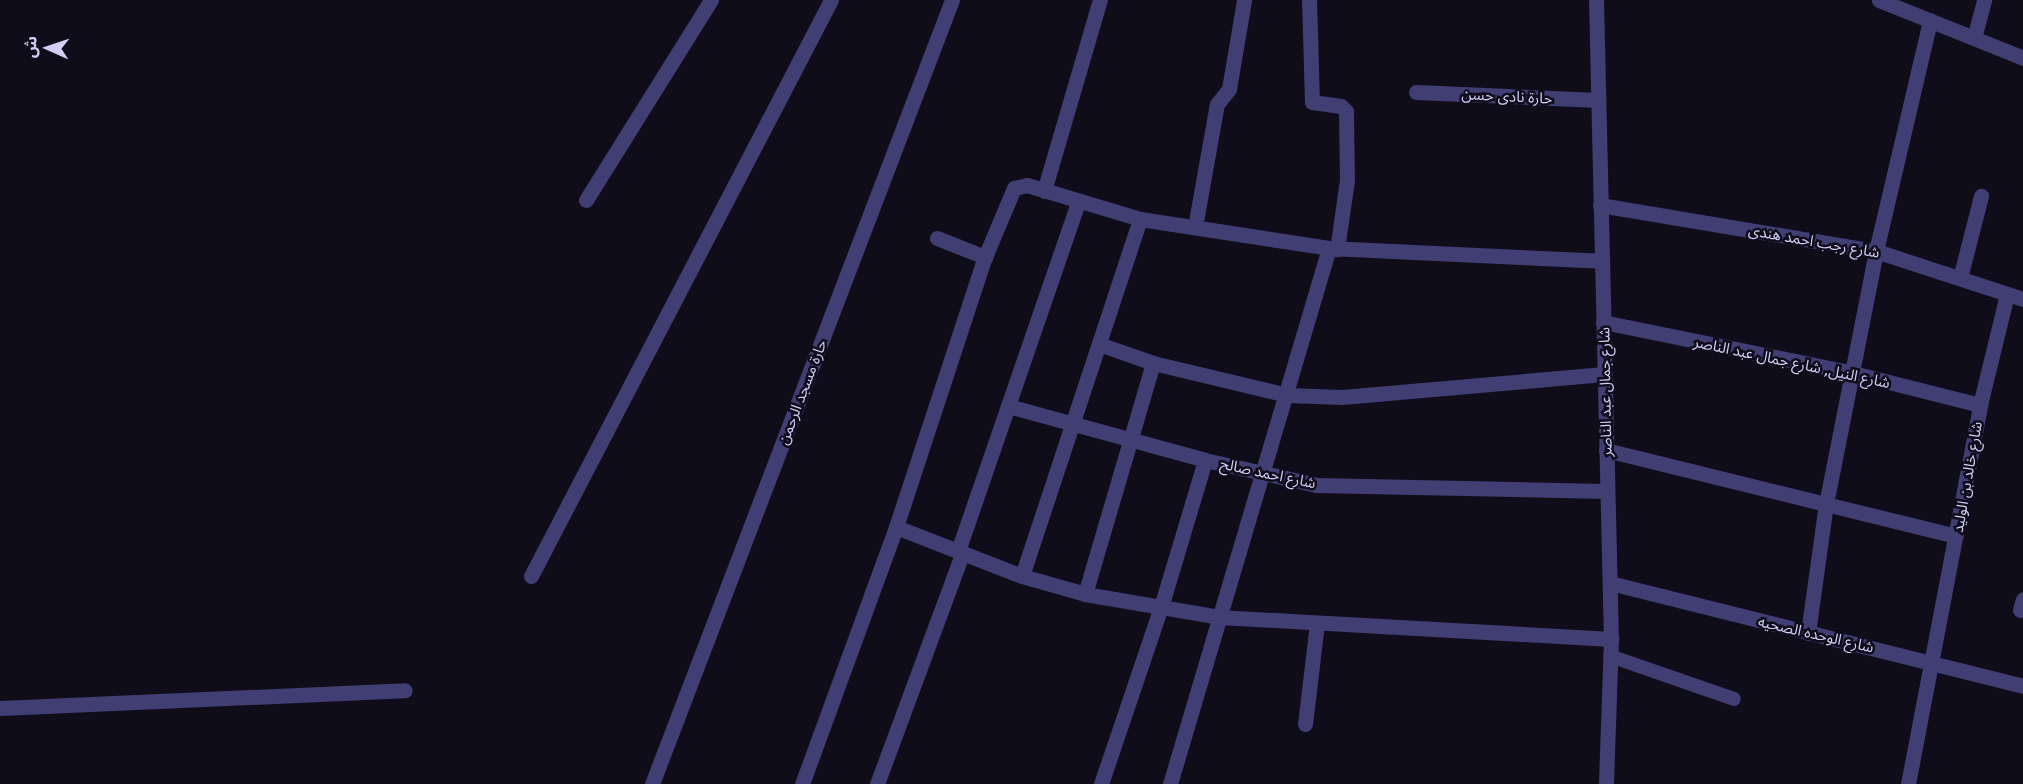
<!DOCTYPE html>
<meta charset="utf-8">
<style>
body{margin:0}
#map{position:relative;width:2023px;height:784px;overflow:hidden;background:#0f0d1a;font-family:"Golos Text","Noto Sans Arabic",sans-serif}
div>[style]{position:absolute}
.service>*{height:14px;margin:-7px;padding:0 7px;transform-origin:7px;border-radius:7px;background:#403e73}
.minor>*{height:15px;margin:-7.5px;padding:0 7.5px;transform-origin:7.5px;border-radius:7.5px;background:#403e73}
span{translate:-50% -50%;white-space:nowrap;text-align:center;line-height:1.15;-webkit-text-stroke:5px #0f0d1a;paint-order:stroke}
.street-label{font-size:15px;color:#d2cdf8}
.north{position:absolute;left:18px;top:18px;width:60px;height:60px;-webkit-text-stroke:4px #0f0d1a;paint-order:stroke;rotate:273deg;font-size:16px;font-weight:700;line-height:24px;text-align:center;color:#d2cdf8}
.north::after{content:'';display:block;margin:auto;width:21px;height:27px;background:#d2cdf8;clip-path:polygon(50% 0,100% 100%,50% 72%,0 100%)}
</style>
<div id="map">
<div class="service">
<i style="left:1610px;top:656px;width:131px;rotate:19.1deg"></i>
</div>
<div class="minor">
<i style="left:1309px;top:0;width:102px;rotate:88.3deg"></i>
<i style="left:1312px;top:102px;width:29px;rotate:8deg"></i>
<i style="left:1341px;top:106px;width:7px;rotate:45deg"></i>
<i style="left:1346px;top:111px;width:69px;rotate:89.2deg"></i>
<i style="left:1347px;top:180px;width:70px;rotate:98.2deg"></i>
<i style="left:1596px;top:0;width:639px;rotate:88.66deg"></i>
<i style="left:1611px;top:639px;width:145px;rotate:92deg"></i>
<i style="left:1879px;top:0;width:155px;rotate:21.9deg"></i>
<i style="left:1974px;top:38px;width:39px;rotate:-75deg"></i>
<i style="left:1416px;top:92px;width:182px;rotate:2.5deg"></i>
<i style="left:1044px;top:191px;width:199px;rotate:-73.7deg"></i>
<i style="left:586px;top:200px;width:236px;rotate:-58deg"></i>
<i style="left:1600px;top:205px;width:280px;rotate:9.5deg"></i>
<i style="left:1876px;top:251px;width:155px;rotate:18.1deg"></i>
<i style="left:1195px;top:227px;width:125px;rotate:-79.9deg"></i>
<i style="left:1217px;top:104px;width:19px;rotate:-51deg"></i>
<i style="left:1229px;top:89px;width:90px;rotate:-80.4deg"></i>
<i style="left:937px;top:238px;width:52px;rotate:21.6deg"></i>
<i style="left:1960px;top:278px;width:85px;rotate:-75.6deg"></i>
<i style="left:1603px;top:322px;width:255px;rotate:11.5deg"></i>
<i style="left:1853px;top:373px;width:131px;rotate:14.1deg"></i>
<i style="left:1099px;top:344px;width:57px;rotate:19.4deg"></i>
<i style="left:1153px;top:363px;width:138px;rotate:13.4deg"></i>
<i style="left:1287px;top:395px;width:55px;rotate:2.1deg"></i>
<i style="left:1342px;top:397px;width:263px;rotate:-5deg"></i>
<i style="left:1008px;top:406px;width:204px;rotate:15.3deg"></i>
<i style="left:1205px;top:460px;width:115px;rotate:12.6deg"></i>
<i style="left:1317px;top:485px;width:290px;rotate:1.2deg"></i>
<i style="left:1606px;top:450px;width:360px;rotate:13.8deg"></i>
<i style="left:896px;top:527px;width:135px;rotate:21.3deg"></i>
<i style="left:1022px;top:576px;width:66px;rotate:15.9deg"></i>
<i style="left:1085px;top:594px;width:136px;rotate:9.7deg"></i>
<i style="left:1219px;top:617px;width:393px;rotate:3.2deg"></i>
<i style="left:958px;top:551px;width:369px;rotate:-71deg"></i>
<i style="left:531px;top:576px;width:649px;rotate:-62.49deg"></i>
<i style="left:1022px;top:576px;width:376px;rotate:-71.7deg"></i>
<i style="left:1610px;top:583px;width:426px;rotate:14deg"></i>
<i style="left:1085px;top:594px;width:241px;rotate:-73.6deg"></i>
<i style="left:2020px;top:610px;width:11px;rotate:-75deg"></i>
<i style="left:1808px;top:633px;width:130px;rotate:-82.1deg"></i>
<i style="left:1826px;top:504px;width:258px;rotate:-78.8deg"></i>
<i style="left:1876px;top:251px;width:237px;rotate:-76.8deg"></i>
<i style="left:0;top:708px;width:405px;rotate:-2.5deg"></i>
<i style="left:1305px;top:724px;width:101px;rotate:-83.2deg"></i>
<i style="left:652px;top:784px;width:839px;rotate:-69.06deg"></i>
<i style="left:802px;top:784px;width:274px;rotate:-69.9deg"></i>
<i style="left:896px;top:527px;width:284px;rotate:-71.8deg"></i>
<i style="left:985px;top:257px;width:75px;rotate:-67.2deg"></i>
<i style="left:1014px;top:188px;width:13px;rotate:-13deg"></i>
<i style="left:1027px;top:185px;width:118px;rotate:16.7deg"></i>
<i style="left:1140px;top:219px;width:191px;rotate:8.7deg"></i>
<i style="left:1329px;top:248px;width:273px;rotate:2.7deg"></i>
<i style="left:877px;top:784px;width:247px;rotate:-69.7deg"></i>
<i style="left:1101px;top:784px;width:187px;rotate:-71.3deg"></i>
<i style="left:1161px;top:607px;width:153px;rotate:-73.3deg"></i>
<i style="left:1170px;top:784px;width:559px;rotate:-73.48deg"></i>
<i style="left:1908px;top:784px;width:386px;rotate:-79.2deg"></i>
<i style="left:1980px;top:405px;width:114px;rotate:-76.3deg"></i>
</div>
<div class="street-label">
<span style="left:1507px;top:96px;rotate:3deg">حارة نادى حسن</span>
<span style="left:1814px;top:241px;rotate:10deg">شارع رجب احمد هندى</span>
<span style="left:1792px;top:362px;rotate:12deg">شارع النيل, شارع جمال عبد الناصر</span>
<span style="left:802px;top:392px;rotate:-69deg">حارة مسجد الرحمن</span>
<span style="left:1605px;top:392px;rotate:-91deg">شارع جمال عبد الناصر</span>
<span style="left:1268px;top:473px;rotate:12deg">شارع احمد صالح</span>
<span style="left:1967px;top:477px;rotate:-80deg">شارع خالد بن الوليد</span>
<span style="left:1816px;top:634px;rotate:13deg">شارع الوحده الصحيه</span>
</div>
<div class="north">ش</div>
</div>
